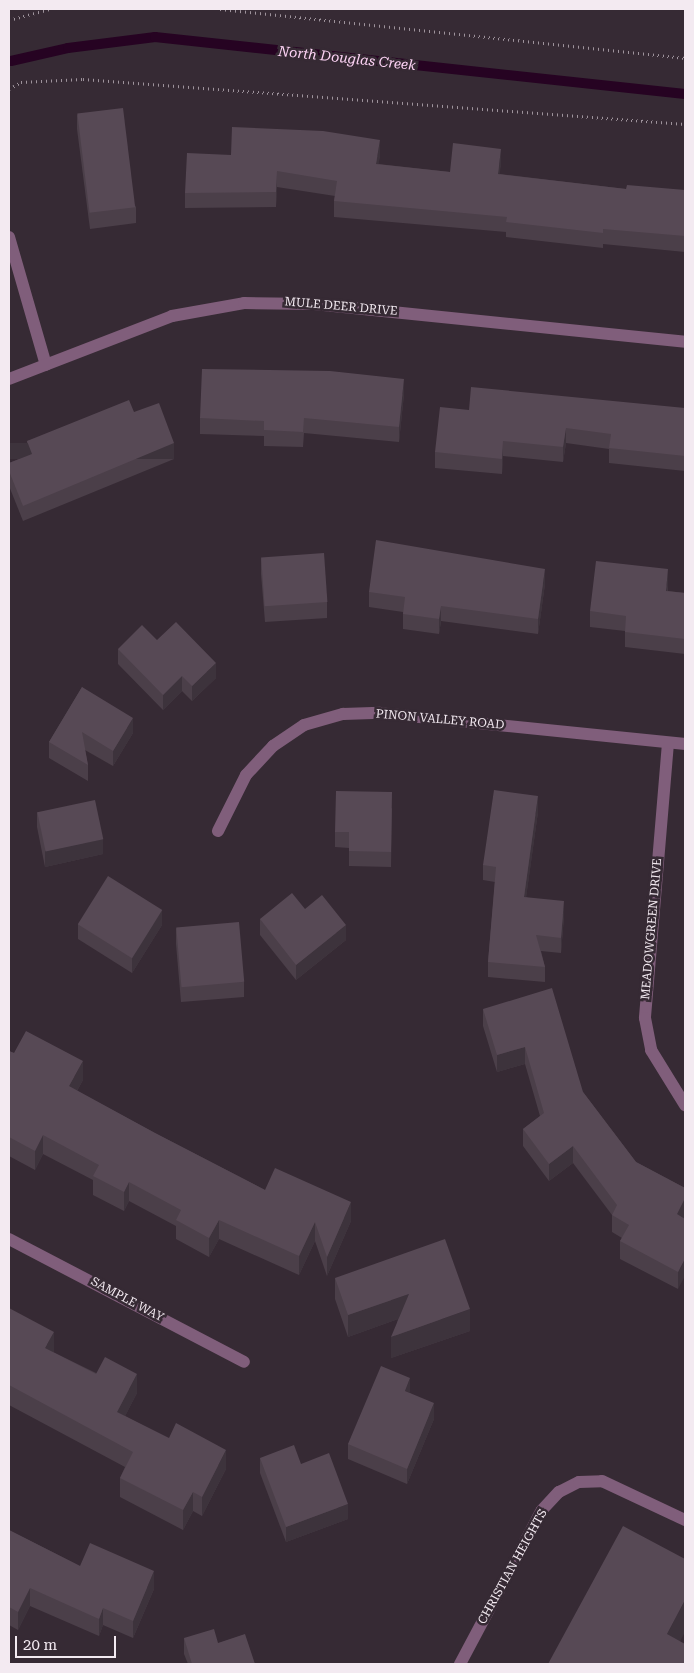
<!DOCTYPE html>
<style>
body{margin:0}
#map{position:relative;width:694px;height:1673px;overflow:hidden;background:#362a34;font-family:"Roboto Serif",serif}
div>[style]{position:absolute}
.stream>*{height:10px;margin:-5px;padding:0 5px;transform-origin:5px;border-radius:5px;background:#260322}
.path>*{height:3px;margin-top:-1.5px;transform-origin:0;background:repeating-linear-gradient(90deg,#9e939c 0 1px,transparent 0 5px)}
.street>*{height:12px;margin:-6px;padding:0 6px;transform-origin:6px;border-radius:6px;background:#805e7b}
.wall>*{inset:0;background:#4b3f49}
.shaded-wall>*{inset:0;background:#3d333c;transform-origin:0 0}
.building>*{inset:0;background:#574955;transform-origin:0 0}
span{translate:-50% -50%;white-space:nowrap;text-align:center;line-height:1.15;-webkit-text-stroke:5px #362a34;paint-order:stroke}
.street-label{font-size:12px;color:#f3eaf1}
.water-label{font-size:14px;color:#fed4f6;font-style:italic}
.frame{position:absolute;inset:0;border:10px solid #f3eaf1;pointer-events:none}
.scale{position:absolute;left:15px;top:1636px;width:101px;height:22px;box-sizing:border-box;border:2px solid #f3eaf1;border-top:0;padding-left:6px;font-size:15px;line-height:18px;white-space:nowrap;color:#f3eaf1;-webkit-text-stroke:4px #362a34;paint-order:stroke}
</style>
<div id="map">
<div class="stream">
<i style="left:11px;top:61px;width:58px;rotate:-12.8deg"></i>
<i style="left:68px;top:48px;width:88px;rotate:-7.2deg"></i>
<i style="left:155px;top:37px;width:533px;rotate:6.14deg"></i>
</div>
<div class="path">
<i style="left:220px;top:9px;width:468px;rotate:6deg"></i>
<i style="left:9px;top:20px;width:42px;rotate:-15deg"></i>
<i style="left:9px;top:89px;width:14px;rotate:-30deg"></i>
<i style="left:21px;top:82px;width:62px;rotate:-2.8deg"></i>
<i style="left:83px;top:79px;width:604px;rotate:4.27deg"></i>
</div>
<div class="street">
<i style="left:9px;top:237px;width:133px;rotate:73.9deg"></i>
<i style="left:9px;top:379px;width:175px;rotate:-21.1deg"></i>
<i style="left:172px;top:316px;width:73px;rotate:-10.2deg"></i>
<i style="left:244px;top:303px;width:70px;rotate:0.8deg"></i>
<i style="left:314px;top:304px;width:373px;rotate:5.8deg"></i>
<i style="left:668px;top:743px;width:276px;rotate:94.8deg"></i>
<i style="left:645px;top:1018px;width:33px;rotate:79deg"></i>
<i style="left:651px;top:1050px;width:65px;rotate:58.3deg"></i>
<i style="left:218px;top:831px;width:63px;rotate:-63.4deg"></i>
<i style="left:246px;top:775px;width:40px;rotate:-47deg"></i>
<i style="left:273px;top:746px;width:37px;rotate:-34deg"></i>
<i style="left:304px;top:725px;width:41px;rotate:-15.8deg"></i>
<i style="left:343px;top:714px;width:37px;rotate:-2deg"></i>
<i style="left:380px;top:713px;width:307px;rotate:5.8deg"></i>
<i style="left:9px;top:1239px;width:265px;rotate:27.6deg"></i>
<i style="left:460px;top:1664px;width:174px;rotate:-62deg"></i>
<i style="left:542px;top:1510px;width:25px;rotate:-47deg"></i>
<i style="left:559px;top:1492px;width:22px;rotate:-27deg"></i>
<i style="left:579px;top:1482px;width:23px;rotate:-2deg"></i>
<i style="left:602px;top:1481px;width:92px;rotate:25.2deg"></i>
</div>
<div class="wall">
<i style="clip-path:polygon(77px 114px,136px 207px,136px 223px,90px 229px,77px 129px)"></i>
<i style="clip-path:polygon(231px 155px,380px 156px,378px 164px,450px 172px,501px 164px,499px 174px,626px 189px,685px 190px,685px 252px,603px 244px,603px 248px,506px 237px,506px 232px,334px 217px,334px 201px,335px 196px,277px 187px,276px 207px,185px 208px,185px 193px)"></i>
<i style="clip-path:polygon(404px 394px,399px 442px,304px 433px,303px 447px,264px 446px,264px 436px,200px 434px,200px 418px)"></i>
<i style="clip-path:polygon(685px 408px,685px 471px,609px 463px,609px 449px,566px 443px,563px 462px,503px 456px,502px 474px,435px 468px,435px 452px,469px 410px)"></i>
<i style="clip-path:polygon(134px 412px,174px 459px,23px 521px,9px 486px,9px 463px,27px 456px,27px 441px)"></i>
<i style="clip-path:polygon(261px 558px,327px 602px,327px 618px,265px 622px,261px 574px)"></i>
<i style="clip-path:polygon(545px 584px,538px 634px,441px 621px,439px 634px,403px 629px,403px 612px,369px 607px,369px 592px)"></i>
<i style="clip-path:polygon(668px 585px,668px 591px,685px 593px,685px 654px,625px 647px,625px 631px,590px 627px,590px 611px)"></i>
<i style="clip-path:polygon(157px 640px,216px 678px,192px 701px,182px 691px,163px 710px,118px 664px,118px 649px)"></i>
<i style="clip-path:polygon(82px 687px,133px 733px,113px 766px,85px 750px,88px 765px,88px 781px,49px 758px,49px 742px)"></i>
<i style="clip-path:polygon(392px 808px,391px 867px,349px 866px,349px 848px,335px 847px,335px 832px)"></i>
<i style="clip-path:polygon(37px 812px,103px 854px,45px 867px,37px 827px)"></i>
<i style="clip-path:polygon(538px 812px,526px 897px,564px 916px,561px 953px,541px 951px,545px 967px,545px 982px,488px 977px,488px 962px,495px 882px,483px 880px,483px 865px)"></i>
<i style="clip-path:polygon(305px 909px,346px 940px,296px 980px,260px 935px,260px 919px)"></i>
<i style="clip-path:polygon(78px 924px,162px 925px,132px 973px,78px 939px)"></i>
<i style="clip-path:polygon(176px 928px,244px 982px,244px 997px,181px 1002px,176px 944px)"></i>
<i style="clip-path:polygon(483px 1009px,583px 1092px,636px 1162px,685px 1188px,685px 1215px,684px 1218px,678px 1289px,620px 1259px,620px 1241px,622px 1238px,612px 1232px,612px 1215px,573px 1163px,549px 1181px,523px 1146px,523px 1129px,540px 1116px,525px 1064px,497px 1072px,483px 1026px)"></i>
<i style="clip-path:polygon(9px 1051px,83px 1080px,77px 1091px,155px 1133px,265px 1190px,351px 1221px,327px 1276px,315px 1241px,299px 1275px,219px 1239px,209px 1257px,176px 1239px,176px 1226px,129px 1201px,124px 1211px,93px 1195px,93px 1180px,43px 1154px,35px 1170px,9px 1156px)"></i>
<i style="clip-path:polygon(335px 1278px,470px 1331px,391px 1358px,398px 1319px,348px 1337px,335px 1299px)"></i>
<i style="clip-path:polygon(9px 1308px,54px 1351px,53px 1352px,137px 1393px,125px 1416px,226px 1469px,202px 1516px,193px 1511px,183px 1530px,120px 1497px,120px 1478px,125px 1467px,9px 1405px)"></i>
<i style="clip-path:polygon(410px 1393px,434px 1419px,407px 1484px,348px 1459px,348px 1444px)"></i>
<i style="clip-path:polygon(260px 1458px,301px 1464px,348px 1519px,286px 1542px,260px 1473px)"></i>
<i style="clip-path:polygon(9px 1530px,80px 1566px,154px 1589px,133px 1638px,103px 1625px,99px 1636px,30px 1606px,18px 1630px,9px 1625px)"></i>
<i style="clip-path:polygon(184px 1638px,218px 1643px,255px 1664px,188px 1664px,184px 1654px)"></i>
</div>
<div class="shaded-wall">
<i style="clip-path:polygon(380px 140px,380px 156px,376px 179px,376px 164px)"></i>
<i style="clip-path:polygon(501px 149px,501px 164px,498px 189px,498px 174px)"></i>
<i style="clip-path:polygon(277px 171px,277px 187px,276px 207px,276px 192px)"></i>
<i style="clip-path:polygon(404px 379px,404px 394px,399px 442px,399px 427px)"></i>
<i style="clip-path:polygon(566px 428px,566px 443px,563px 462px,563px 447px)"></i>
<i style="clip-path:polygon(503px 441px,503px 456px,502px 474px,502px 459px)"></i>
<i style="left:174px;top:443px;width:16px;height:164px;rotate:90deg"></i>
<i style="clip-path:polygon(545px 569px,545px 584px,538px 634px,538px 619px)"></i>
<i style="clip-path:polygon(668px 569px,668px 585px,666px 607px,666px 591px)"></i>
<i style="clip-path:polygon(441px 606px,441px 621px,439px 634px,439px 619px)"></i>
<i style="clip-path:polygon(216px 663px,216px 678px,192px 701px,192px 686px)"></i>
<i style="clip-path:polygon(182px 676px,182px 691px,163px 710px,163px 695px)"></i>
<i style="clip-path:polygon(133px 718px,133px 733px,113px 766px,113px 751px)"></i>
<i style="clip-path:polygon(538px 796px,538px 812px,524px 913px,524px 897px)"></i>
<i style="clip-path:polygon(103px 839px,103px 854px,45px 867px,45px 851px)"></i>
<i style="clip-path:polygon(564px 901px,564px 916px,561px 953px,561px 938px)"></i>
<i style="clip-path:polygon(162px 910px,162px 925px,132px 973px,132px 957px)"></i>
<i style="clip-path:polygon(346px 925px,346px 940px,296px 980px,296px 965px)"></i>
<i style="clip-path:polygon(525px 1047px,525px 1064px,497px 1072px,497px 1055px)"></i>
<i style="clip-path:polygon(83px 1061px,83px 1080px,69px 1105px,69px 1086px)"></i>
<i style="clip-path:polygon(43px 1135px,43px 1154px,35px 1170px,35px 1151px)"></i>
<i style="clip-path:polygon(573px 1146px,573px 1163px,549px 1181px,549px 1164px)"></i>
<i style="clip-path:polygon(129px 1182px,129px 1201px,124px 1211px,124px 1192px)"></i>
<i style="clip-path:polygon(685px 1198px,685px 1215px,677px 1231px,677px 1214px)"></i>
<i style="clip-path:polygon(351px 1202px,351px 1221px,327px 1276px,327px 1257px)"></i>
<i style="clip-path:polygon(219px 1220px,219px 1239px,209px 1257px,209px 1238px)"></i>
<i style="clip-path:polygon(315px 1222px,315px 1241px,299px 1275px,299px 1256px)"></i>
<i style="clip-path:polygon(685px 1259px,685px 1276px,678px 1289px,678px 1272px)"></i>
<i style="clip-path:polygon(409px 1294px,409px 1315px,348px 1337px,348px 1315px)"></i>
<i style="clip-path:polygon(470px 1309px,470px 1331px,391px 1358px,391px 1337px)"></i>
<i style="clip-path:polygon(54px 1332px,54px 1351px,45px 1368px,45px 1348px)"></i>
<i style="clip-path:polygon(137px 1374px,137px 1393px,117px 1432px,117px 1412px)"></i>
<i style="clip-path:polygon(410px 1378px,410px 1393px,405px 1391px)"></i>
<i style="clip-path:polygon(434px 1403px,434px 1419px,407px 1484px,407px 1469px)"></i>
<i style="clip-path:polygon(226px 1450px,226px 1469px,202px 1516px,202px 1497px)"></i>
<i style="clip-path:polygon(193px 1492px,193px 1511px,183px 1530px,183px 1510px)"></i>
<i style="clip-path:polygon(348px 1504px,348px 1519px,286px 1542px,286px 1527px)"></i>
<i style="clip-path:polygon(154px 1571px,154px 1589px,133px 1638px,133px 1621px)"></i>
<i style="clip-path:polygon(30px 1588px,30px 1606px,18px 1630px,18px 1612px)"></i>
<i style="clip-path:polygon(685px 1600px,685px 1632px,668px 1664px,667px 1634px)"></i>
<i style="clip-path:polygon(103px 1608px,103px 1625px,99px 1636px,99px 1619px)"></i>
</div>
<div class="building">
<i style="left:123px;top:108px;width:100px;height:46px;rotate:83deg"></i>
<i style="clip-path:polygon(232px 127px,323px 131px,380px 140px,376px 164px,450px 172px,453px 143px,501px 149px,498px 174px,626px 189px,627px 185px,685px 190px,685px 236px,603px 229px,603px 233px,506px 222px,507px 217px,334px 201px,337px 181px,277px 171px,276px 192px,185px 193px,187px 153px,231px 155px)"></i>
<i style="clip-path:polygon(202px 369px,330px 371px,404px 379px,399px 427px,304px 418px,303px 432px,264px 430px,264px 421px,200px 418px)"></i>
<i style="clip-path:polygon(471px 387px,685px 408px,685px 456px,609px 448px,611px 434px,566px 428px,563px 447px,503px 441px,502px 459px,435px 452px,440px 407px,469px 410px)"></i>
<i style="clip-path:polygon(129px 400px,134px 412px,159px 403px,174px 443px,23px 506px,9px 471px,9px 463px,32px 454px,27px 441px)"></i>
<i style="clip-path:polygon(376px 540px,545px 569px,538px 619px,441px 606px,439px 619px,403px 614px,405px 597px,369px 592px)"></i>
<i style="left:324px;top:553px;width:49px;height:63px;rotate:86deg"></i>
<i style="clip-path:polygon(596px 561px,668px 569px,666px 591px,685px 593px,685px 639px,625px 632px,626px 616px,590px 611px)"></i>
<i style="clip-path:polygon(176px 622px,216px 663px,192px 686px,182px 676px,163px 695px,118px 649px,142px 625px,157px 640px)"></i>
<i style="clip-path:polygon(82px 687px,133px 718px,113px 751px,82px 732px,88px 765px,49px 742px)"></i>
<i style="clip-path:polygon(494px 790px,538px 796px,524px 897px,564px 901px,561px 938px,536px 935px,545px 967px,488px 962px,496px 867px,483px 865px)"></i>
<i style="clip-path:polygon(336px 791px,392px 792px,391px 852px,349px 851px,349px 832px,335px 832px)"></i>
<i style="left:95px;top:800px;width:40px;height:59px;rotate:78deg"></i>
<i style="left:108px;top:876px;width:64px;height:57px;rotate:32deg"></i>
<i style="clip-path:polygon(292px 893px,305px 909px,322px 895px,346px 925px,296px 965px,260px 919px)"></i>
<i style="left:239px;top:922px;width:60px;height:63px;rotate:85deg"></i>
<i style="clip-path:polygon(552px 988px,583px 1092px,636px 1162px,685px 1188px,685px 1198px,677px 1214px,685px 1219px,685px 1259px,678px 1272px,620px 1241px,629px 1225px,612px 1215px,617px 1205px,573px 1146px,549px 1164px,523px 1129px,544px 1113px,525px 1047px,497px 1055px,483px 1009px)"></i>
<i style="clip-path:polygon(26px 1031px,83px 1061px,69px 1086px,155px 1133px,265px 1190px,275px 1168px,351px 1202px,327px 1257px,315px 1222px,299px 1256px,219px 1220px,209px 1238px,176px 1220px,181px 1210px,129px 1182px,124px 1192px,93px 1176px,99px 1165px,43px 1135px,35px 1151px,9px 1137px,9px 1117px,10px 1115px,9px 1115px,9px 1051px,14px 1053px)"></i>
<i style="clip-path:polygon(445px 1239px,470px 1309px,391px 1337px,409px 1294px,348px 1315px,335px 1278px)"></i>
<i style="clip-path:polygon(9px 1308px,54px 1332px,45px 1348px,96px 1374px,105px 1357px,137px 1374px,117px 1412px,169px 1438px,176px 1423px,226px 1450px,202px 1497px,193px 1492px,183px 1510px,120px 1478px,133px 1452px,9px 1385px)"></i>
<i style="clip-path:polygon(381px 1366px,410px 1378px,405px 1391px,434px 1403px,407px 1469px,348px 1444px)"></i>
<i style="clip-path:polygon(294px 1445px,301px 1464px,329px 1453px,348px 1504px,286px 1527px,260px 1458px)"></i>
<i style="clip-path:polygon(623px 1526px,685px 1559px,685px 1600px,667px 1634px,685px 1644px,685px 1664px,548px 1664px)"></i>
<i style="clip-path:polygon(9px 1530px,80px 1566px,90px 1543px,154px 1571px,133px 1621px,103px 1608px,99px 1619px,30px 1588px,18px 1612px,9px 1607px)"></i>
<i style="clip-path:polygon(214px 1629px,218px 1643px,245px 1634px,255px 1664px,192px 1664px,184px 1638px)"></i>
</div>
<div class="street-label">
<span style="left:341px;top:307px;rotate:5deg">MULE DEER DRIVE</span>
<span style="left:440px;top:720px;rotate:5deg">PINON VALLEY ROAD</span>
<span style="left:652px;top:929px;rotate:-85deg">MEADOWGREEN DRIVE</span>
<span style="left:127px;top:1300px;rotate:28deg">SAMPLE WAY</span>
<span style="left:513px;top:1567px;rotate:-61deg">CHRISTIAN HEIGHTS</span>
</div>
<div class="water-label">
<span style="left:347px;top:58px;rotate:6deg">North Douglas Creek</span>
</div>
<div class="frame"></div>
<div class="scale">20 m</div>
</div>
